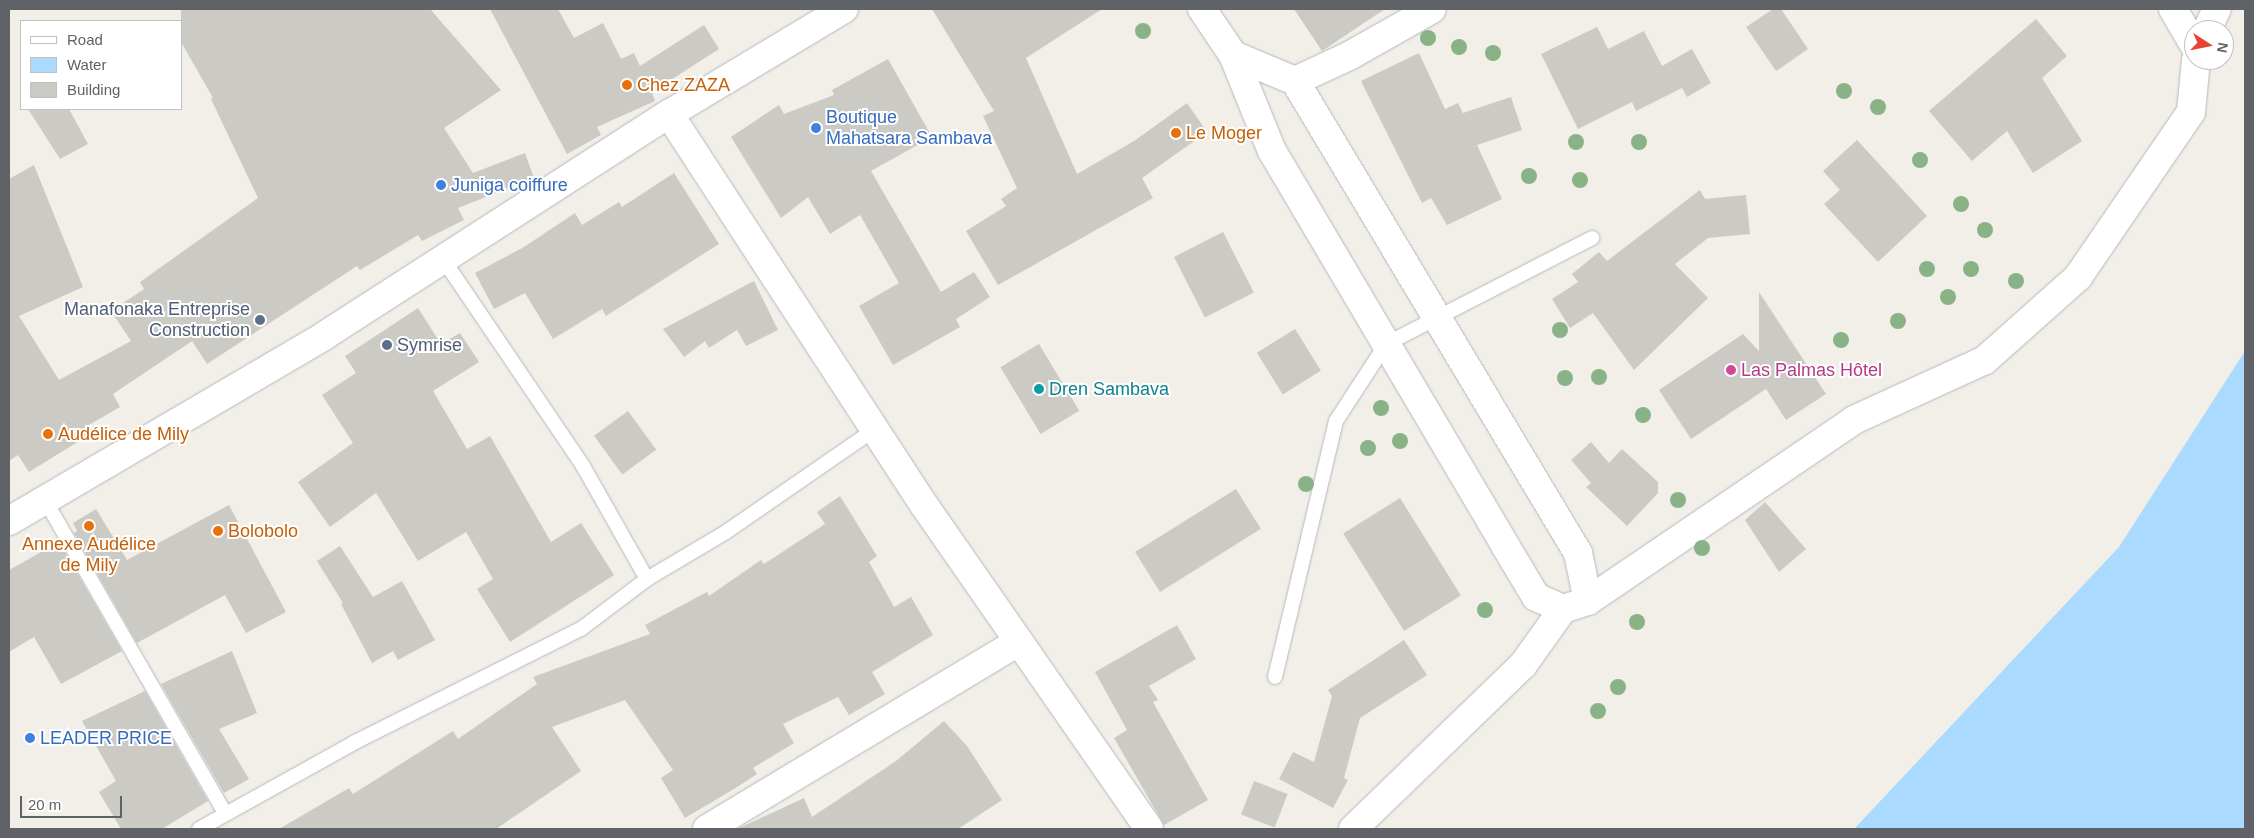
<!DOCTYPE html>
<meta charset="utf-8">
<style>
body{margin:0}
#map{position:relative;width:2254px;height:838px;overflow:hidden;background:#f1efe8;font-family:Helvetica,sans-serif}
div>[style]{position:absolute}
.water>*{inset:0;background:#aadaff}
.building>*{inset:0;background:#cccac5;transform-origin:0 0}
.roads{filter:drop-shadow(0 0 1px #b5b8bc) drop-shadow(0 0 1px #b5b8bc)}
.lane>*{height:14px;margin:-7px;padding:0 7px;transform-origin:7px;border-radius:7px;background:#fff}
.street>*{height:28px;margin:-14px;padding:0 14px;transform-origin:14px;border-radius:14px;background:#fff}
.secondary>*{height:28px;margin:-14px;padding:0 14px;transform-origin:14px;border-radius:14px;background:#fff}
.trees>*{width:16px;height:16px;margin:-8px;border-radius:50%;background:#89b387}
.dots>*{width:14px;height:14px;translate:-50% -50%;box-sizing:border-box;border:2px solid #fff;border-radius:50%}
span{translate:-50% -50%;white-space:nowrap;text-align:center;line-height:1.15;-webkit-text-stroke:4px #fff;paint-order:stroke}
.food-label{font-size:18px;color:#c56008}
.left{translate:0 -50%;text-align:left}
.shop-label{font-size:18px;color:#366cbe}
.service-label{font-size:18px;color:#4e5e75}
.right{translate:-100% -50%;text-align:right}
.hotel-label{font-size:18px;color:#b23c85}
.culture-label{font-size:18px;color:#0d838f}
.frame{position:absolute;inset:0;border:10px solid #5f6368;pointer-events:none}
.legend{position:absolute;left:20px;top:20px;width:162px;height:90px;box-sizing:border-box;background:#fff;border:1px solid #bfc1c3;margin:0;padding:6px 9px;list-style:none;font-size:15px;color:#5f6368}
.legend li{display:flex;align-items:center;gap:10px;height:25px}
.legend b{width:25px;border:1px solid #bfc1c3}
.north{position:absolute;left:2184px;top:20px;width:50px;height:50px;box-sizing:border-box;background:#fff;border:1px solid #bfc1c3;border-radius:50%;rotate:101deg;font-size:14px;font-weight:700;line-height:20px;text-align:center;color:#5f6368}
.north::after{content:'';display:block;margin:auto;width:18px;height:22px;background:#ea4335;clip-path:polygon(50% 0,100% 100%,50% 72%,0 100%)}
.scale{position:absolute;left:20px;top:796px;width:102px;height:22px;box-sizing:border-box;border:2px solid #5f6368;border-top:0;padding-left:6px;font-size:15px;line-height:18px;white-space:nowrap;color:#5f6368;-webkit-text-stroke:4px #fff;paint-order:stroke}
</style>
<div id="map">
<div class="water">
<i style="clip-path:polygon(2245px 351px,2245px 829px,1854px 829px,2119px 547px)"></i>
</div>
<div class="building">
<i style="clip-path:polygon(181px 9px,430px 9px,501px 90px,444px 128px,473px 173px,525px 153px,534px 178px,458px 208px,464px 220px,422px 241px,418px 235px,360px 270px,357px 266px,207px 364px,192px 341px,113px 394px,120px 407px,87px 426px,92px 433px,29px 472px,18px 455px,9px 461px,9px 179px,34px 165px,83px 287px,19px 316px,59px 380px,131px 341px,111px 311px,144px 289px,140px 282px,258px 198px,211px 99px,213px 98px,181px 42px)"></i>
<i style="clip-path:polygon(490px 9px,558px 9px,574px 38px,603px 23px,621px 59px,634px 53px,640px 66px,704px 25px,719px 49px,652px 92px,655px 101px,597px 127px,601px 135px,567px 154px)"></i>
<i style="clip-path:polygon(932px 9px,1102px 9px,1026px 58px,1077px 174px,1134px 141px,1187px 103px,1207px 132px,1142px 178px,1153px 198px,998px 285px,966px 231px,1006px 206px,1001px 199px,1017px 188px,983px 116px,994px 111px)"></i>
<i style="clip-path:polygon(1294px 9px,1385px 9px,1322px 51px)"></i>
<i style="clip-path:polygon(1773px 9px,1781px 9px,1808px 49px,1776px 71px,1746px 27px)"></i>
<i style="clip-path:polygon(2036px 19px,2067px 56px,2042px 78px,2082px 141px,2033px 173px,2007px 131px,1972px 161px,1929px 111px)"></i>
<i style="clip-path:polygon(1597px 27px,1608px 49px,1644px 31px,1662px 66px,1692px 49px,1711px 83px,1687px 97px,1682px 88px,1636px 111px,1632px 102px,1578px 129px,1541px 54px)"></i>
<i style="clip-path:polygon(1419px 53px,1445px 109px,1458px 103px,1463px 113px,1511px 97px,1522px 130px,1477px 145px,1502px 199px,1447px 225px,1431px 198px,1422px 203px,1361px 81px)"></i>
<i style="clip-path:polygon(888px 59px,932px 137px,871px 171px,941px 292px,974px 272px,990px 297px,956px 319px,960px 327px,893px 365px,859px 306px,899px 283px,860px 215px,830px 234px,808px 197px,781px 218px,731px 137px,779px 105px,784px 114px,834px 95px,832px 90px)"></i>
<i style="clip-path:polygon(28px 109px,69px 109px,88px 144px,60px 159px)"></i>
<i style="clip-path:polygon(1857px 140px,1927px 216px,1878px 262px,1824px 204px,1840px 190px,1823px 171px)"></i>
<i style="clip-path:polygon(674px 173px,719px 244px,606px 316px,602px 309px,553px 339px,525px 293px,494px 309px,475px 273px,524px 247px,575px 213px,582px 225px,619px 202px,622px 207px)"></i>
<i style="clip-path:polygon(1700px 190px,1705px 199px,1746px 195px,1750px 234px,1708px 238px,1675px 264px,1708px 298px,1634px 370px,1593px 313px,1570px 328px,1552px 299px,1578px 282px,1572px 274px,1599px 252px,1607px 261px)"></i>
<i style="left:1223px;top:232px;width:68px;height:55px;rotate:63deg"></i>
<i style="clip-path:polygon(754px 281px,778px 330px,746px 346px,737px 330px,709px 348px,705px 341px,684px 357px,663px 329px)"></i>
<i style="clip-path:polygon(1759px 292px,1826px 394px,1786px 420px,1766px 389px,1691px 439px,1659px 390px,1743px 334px,1759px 351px)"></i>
<i style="clip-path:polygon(418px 308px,441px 344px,460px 333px,479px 362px,433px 391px,467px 449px,490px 436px,551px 542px,581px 523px,614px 575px,510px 642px,477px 589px,493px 579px,466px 532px,418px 561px,376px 493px,330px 527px,298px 482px,353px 443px,322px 395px,356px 373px,345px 356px)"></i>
<i style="left:1295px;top:329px;width:49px;height:45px;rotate:58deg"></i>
<i style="left:1039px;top:344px;width:78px;height:45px;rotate:59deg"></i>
<i style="left:628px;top:411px;width:48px;height:42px;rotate:54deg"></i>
<i style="clip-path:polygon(1591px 442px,1609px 463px,1622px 449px,1658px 482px,1658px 493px,1627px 526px,1586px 487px,1591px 483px,1571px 460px)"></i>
<i style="left:1236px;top:489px;width:47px;height:119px;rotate:58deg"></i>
<i style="clip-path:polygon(840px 496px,877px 556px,869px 562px,894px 607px,911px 597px,933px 635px,872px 672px,885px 694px,849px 715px,838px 697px,783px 724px,794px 743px,753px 768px,757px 774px,734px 789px,685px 818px,661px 778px,673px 770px,625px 700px,552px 727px,581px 771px,496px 829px,279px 829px,349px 788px,353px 794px,453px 731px,458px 739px,537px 684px,533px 677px,650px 634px,645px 625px,707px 592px,709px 596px,761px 560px,764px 564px,825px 524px,817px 512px)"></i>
<i style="left:1400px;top:498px;width:115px;height:67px;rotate:58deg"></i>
<i style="clip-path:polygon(1765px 502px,1806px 549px,1779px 572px,1745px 520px)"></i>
<i style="clip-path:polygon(229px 505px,286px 612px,246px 633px,225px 595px,137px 643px,74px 533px,77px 531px,73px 523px,96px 509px,127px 560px)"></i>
<i style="clip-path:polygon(59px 542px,122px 651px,61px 684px,34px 637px,9px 652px,9px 570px)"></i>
<i style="clip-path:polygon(340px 546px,373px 597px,402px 581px,435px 640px,398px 660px,393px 651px,372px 663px,341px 604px,343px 603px,317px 561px)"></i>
<i style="clip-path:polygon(1177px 625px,1196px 659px,1149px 686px,1158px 700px,1153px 702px,1208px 800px,1164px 825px,1114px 738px,1127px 730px,1095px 672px)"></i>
<i style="clip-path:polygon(1404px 640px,1427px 675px,1360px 718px,1344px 778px,1348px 780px,1333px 808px,1279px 779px,1293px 752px,1314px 762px,1332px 696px,1328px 690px)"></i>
<i style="clip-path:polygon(232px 651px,257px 713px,219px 729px,249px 779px,224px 793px,161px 684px)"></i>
<i style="clip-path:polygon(145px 691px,208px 801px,162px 829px,121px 829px,99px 792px,116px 781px,82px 721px)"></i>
<i style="clip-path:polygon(944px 721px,967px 746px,1002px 800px,958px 829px,737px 829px,804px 798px,812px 817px,896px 761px)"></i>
<i style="left:1254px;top:781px;width:36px;height:36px;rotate:21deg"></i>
</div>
<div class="roads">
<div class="lane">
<i style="left:443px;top:259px;width:250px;rotate:55.9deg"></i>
<i style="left:583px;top:466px;width:130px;rotate:60.5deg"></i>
<i style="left:45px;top:500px;width:361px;rotate:60.1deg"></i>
<i style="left:1275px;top:677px;width:263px;rotate:-76.6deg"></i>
<i style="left:1336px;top:421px;width:92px;rotate:-57deg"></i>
<i style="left:1386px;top:344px;width:232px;rotate:-27.2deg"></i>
<i style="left:199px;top:829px;width:179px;rotate:-29.1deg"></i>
<i style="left:355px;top:742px;width:253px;rotate:-26.6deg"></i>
<i style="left:581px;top:629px;width:83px;rotate:-37.1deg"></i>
<i style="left:647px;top:579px;width:92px;rotate:-30.7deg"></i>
<i style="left:726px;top:532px;width:180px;rotate:-34.6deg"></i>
</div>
<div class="street">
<i style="left:1202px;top:9px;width:55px;rotate:56deg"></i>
<i style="left:1233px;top:55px;width:104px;rotate:67.9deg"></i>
<i style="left:1272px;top:151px;width:460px;rotate:59.4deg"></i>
<i style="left:1506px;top:547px;width:58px;rotate:59deg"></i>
<i style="left:1536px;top:597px;width:30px;rotate:24deg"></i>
<i style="left:1563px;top:609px;width:26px;rotate:-18deg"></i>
<i style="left:1588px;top:601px;width:322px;rotate:-34.2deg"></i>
<i style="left:1854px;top:420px;width:144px;rotate:-24.6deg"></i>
<i style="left:1985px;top:360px;width:125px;rotate:-41.7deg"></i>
<i style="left:2078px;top:277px;width:200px;rotate:-55.6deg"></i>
<i style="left:2191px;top:112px;width:52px;rotate:-84.5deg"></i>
<i style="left:2173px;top:9px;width:42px;rotate:59.7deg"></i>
<i style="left:2207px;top:30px;width:23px;rotate:-65deg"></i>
<i style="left:1233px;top:55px;width:67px;rotate:22.8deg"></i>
<i style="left:1295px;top:81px;width:60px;rotate:-24.8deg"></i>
<i style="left:1349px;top:56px;width:95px;rotate:-29.5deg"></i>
<i style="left:1295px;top:81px;width:550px;rotate:59.05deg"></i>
<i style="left:1578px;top:553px;width:49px;rotate:78.2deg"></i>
<i style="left:669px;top:114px;width:467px;rotate:56.9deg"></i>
<i style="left:924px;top:505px;width:394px;rotate:55.2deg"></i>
<i style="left:707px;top:829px;width:363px;rotate:-31deg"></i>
<i style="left:1353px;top:829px;width:236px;rotate:-44deg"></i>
<i style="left:1523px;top:665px;width:69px;rotate:-54.5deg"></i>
</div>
<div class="secondary">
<i style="left:9px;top:521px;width:365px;rotate:-30.4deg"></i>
<i style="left:324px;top:336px;width:410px;rotate:-32.8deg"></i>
<i style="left:669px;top:114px;width:204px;rotate:-31deg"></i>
</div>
</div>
<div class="trees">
<i style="left:1143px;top:31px"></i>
<i style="left:1428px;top:38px"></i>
<i style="left:1459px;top:47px"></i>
<i style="left:1493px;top:53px"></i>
<i style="left:1844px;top:91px"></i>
<i style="left:1878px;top:107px"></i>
<i style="left:1576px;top:142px"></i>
<i style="left:1639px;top:142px"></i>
<i style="left:1920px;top:160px"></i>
<i style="left:1529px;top:176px"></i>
<i style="left:1580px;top:180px"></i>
<i style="left:1961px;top:204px"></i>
<i style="left:1985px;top:230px"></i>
<i style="left:1927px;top:269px"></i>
<i style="left:1971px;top:269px"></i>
<i style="left:2016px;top:281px"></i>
<i style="left:1948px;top:297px"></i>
<i style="left:1898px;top:321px"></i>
<i style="left:1560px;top:330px"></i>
<i style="left:1841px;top:340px"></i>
<i style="left:1599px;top:377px"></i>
<i style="left:1565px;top:378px"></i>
<i style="left:1381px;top:408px"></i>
<i style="left:1643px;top:415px"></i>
<i style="left:1400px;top:441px"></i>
<i style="left:1368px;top:448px"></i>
<i style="left:1306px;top:484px"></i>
<i style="left:1678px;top:500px"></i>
<i style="left:1702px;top:548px"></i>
<i style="left:1485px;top:610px"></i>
<i style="left:1637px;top:622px"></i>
<i style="left:1618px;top:687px"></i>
<i style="left:1598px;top:711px"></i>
</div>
<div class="dots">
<i style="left:627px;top:85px;background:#e8710a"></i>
<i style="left:816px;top:128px;background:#3f7fe0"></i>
<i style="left:1176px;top:133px;background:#e8710a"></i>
<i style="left:441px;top:185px;background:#3f7fe0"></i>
<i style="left:260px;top:320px;background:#5c6f8a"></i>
<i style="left:387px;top:345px;background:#5c6f8a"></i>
<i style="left:1731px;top:370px;background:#d1479c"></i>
<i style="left:1039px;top:389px;background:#0f9aa8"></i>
<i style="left:48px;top:434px;background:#e8710a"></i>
<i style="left:89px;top:526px;background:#e8710a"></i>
<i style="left:218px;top:531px;background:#e8710a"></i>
<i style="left:30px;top:738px;background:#3f7fe0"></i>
</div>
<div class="food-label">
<span class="left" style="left:637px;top:85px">Chez ZAZA</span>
<span class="left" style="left:1186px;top:133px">Le Moger</span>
<span class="left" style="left:58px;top:434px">Audélice de Mily</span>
<span class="left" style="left:228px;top:531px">Bolobolo</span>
<span style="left:89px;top:555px">Annexe Audélice<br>de Mily</span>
</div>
<div class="shop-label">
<span class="left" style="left:826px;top:128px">Boutique<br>Mahatsara Sambava</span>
<span class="left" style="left:451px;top:185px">Juniga coiffure</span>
<span class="left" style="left:40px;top:738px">LEADER PRICE</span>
</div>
<div class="service-label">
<span class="right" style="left:250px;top:320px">Manafonaka Entreprise<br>Construction</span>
<span class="left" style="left:397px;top:345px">Symrise</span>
</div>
<div class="hotel-label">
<span class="left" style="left:1741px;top:370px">Las Palmas Hôtel</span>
</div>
<div class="culture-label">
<span class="left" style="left:1049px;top:389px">Dren Sambava</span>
</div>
<div class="frame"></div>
<ul class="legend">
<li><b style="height:6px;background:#fff"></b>Road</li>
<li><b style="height:14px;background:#aadaff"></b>Water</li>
<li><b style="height:14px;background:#cccac5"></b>Building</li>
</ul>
<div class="north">N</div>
<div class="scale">20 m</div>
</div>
